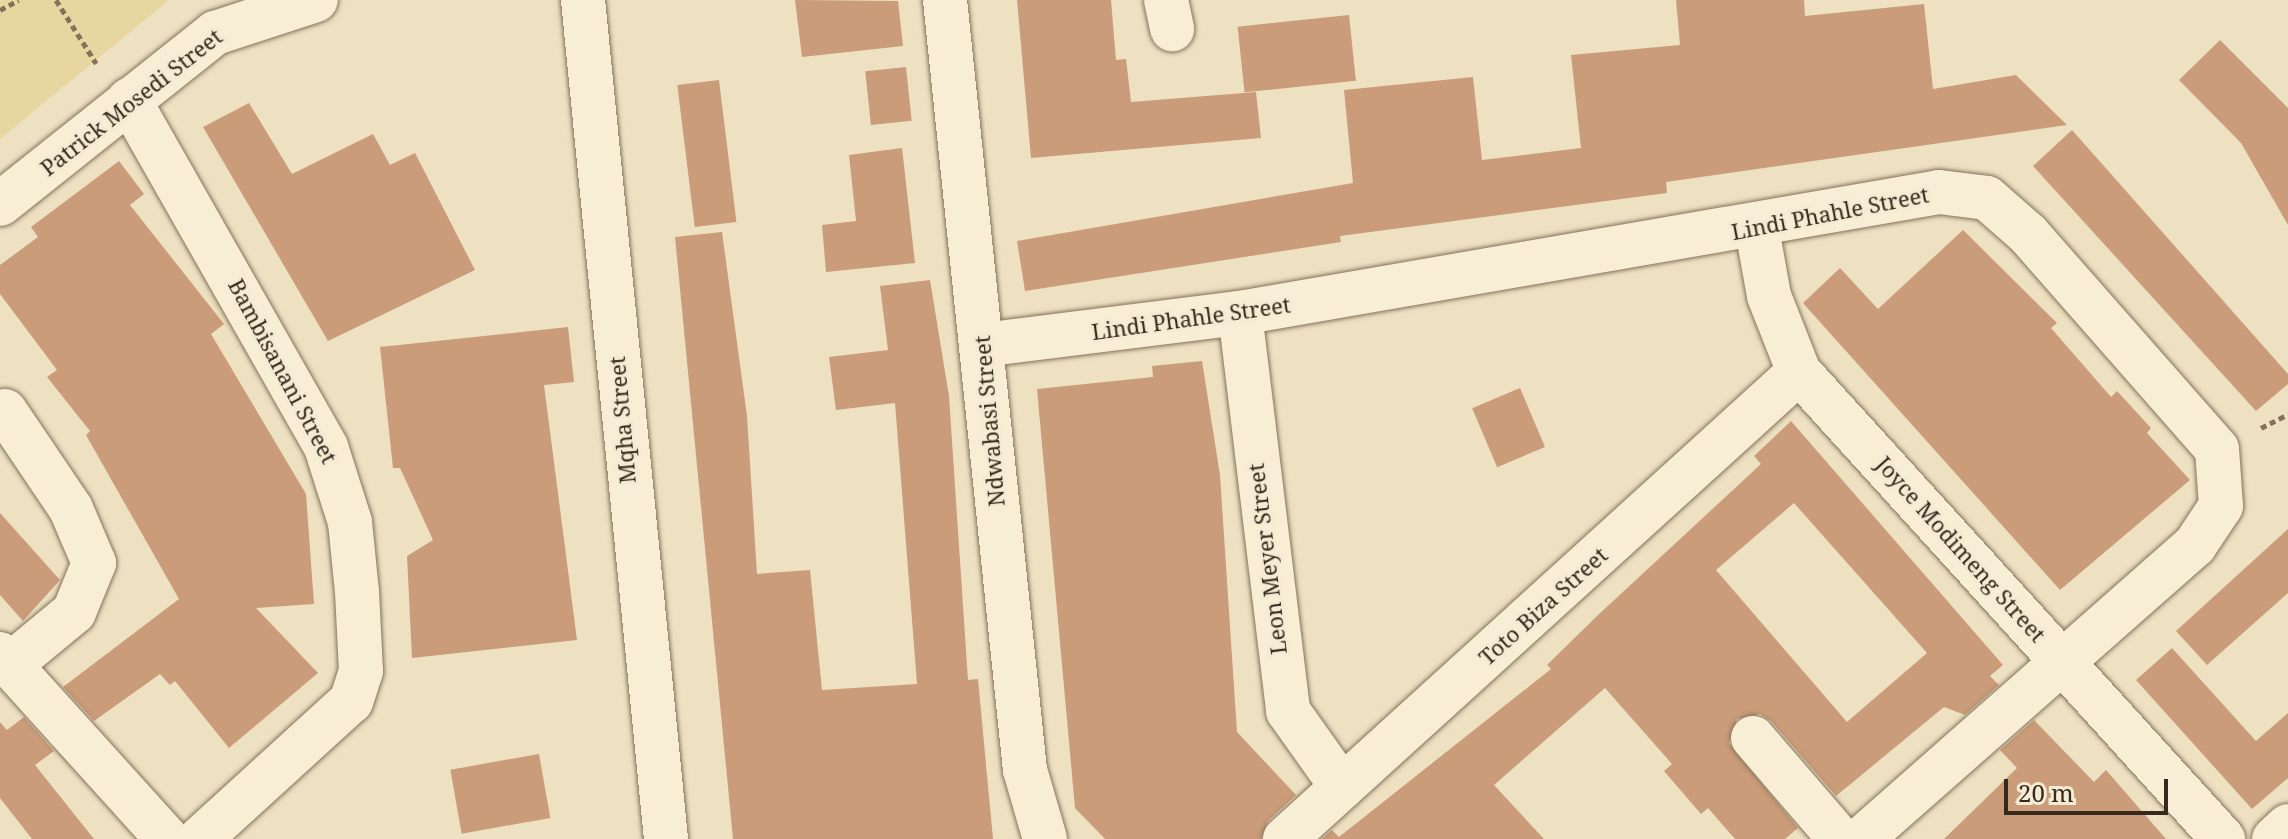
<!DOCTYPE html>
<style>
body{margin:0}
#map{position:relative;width:2288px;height:839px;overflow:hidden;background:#ede1c2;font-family:"Noto Serif",serif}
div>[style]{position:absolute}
.sand>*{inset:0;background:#e8d6a0}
.building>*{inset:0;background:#ca9c79;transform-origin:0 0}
.path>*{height:5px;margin-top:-2.5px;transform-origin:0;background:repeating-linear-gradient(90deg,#86725a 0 6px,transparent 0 10px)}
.roads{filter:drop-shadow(0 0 2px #86725a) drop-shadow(0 0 2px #86725a)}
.minor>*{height:44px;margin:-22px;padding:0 22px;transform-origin:22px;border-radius:22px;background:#f8eed5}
span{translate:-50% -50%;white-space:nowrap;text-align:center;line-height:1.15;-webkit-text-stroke:6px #f4ebd2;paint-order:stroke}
.street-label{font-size:22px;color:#362a1e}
.scale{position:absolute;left:2004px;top:779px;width:164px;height:36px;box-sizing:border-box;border:4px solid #362a1e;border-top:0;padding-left:10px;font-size:24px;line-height:28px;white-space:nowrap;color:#362a1e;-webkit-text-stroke:6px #f4ebd2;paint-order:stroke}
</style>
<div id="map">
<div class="sand">
<i style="clip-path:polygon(0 0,169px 0,0 139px)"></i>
</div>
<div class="building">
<i style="clip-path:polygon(795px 0,898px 1px,903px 46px,802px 57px)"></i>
<i style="clip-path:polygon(1017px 0,1111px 0,1116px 60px,1126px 59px,1131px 102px,1256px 92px,1261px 138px,1031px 158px)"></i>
<i style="clip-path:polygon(1676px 0,1804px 0,1805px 16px,1924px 4px,1933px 89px,2016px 75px,2067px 125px,1666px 182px,1667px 193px,1340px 236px,1341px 242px,1025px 291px,1017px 241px,1353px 183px,1344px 90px,1473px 77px,1482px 160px,1581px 148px,1571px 55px,1680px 45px)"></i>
<i style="left:1349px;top:15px;width:66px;height:112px;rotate:84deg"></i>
<i style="clip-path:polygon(2220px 40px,2288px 108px,2288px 225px,2241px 143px,2179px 80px)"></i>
<i style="left:906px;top:67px;width:54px;height:41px;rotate:84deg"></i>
<i style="left:719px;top:80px;width:143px;height:42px;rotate:83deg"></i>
<i style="clip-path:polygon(249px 103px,292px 174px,373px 134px,390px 165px,415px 153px,475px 270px,328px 341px,203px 127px)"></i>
<i style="clip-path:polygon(2072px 130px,2288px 374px,2288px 384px,2256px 411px,2033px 166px)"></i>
<i style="clip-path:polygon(902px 148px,915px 263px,826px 272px,822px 225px,856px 221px,849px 155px)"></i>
<i style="clip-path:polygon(119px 161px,144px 194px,130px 205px,224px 324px,211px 334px,306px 494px,314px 604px,256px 608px,318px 673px,229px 748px,175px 681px,170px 685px,160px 674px,94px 721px,63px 687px,179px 599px,86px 435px,90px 431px,47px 377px,57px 370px,0 294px,0 265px,38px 237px,31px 227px)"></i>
<i style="clip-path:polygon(1963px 230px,2057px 323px,2051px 328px,2111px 397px,2117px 391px,2151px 428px,2147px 433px,2190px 480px,2060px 590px,1803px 303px,1840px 268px,1878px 309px)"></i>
<i style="clip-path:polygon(722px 232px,747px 416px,757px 574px,810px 570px,822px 690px,917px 684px,895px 403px,836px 410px,829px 357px,888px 350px,880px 286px,930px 280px,949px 396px,968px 680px,978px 679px,993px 839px,733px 839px,675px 237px)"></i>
<i style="clip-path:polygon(568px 327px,574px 382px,544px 385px,577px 640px,412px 658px,407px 556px,433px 540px,400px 468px,393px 468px,380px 347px)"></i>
<i style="clip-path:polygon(1202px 361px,1220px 475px,1237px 732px,1296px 795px,1268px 821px,1261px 839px,1105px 839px,1075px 808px,1037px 389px,1153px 377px,1152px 366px)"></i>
<i style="left:1520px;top:388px;width:64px;height:52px;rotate:67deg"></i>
<i style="clip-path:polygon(evenodd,1791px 421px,2003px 665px,1990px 676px,1999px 685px,1965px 715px,1944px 707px,1836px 796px,1771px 721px,1760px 714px,1737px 719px,1729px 743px,1798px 828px,1785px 839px,1735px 839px,1708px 808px,1701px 814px,1664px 771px,1672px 764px,1605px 688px,1494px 785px,1544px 839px,1322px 839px,1332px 830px,1339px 837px,1551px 669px,1547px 665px,1597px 616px,1761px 464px,1754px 456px,1791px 421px,1794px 503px,1927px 653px,1847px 722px,1716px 570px,1794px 503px)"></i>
<i style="clip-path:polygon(0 513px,60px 580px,23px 621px,0 595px)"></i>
<i style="clip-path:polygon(2288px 529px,2288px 593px,2207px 665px,2176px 631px)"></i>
<i style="clip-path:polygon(2172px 648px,2256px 741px,2288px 713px,2288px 778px,2252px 809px,2136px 680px)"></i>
<i style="clip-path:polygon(24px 717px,54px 751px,35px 765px,94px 839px,32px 839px,0 798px,0 722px,7px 730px)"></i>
<i style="clip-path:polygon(2034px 720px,2094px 782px,2106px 770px,2166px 839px,1944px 839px,2017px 768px,2000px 750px)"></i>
<i style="left:539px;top:754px;width:65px;height:90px;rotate:80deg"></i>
</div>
<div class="path">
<i style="left:56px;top:0;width:75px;rotate:57.6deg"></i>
<i style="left:0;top:10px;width:21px;rotate:-28deg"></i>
<i style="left:2261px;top:428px;width:30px;rotate:-27deg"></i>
</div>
<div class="roads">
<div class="minor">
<i style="left:583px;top:0;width:843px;rotate:84.35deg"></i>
<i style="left:945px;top:0;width:774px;rotate:84.07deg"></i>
<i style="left:1025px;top:770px;width:72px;rotate:73.8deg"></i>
<i style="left:1166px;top:0;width:30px;rotate:78deg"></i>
<i style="left:129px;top:100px;width:399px;rotate:60.4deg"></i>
<i style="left:326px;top:447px;width:79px;rotate:72.3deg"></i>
<i style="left:350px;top:522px;width:70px;rotate:84.3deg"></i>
<i style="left:357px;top:592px;width:79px;rotate:87.1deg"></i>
<i style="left:361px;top:671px;width:32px;rotate:108deg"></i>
<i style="left:351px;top:701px;width:205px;rotate:137.6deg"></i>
<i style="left:0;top:204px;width:275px;rotate:-38.5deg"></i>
<i style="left:215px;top:33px;width:106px;rotate:-18.1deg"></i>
<i style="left:1757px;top:229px;width:68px;rotate:79.8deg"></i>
<i style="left:1769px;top:296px;width:82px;rotate:68.5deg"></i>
<i style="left:1799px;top:372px;width:631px;rotate:47.76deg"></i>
<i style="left:1240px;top:313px;width:401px;rotate:83.1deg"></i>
<i style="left:1288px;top:711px;width:93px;rotate:54.6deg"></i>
<i style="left:982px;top:345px;width:260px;rotate:-7.1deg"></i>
<i style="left:1240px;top:313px;width:709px;rotate:-9.82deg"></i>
<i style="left:1939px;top:192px;width:48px;rotate:7.1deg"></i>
<i style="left:1987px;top:198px;width:55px;rotate:41.3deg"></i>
<i style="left:2028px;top:234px;width:286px;rotate:48.7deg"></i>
<i style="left:2217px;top:449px;width:57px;rotate:86deg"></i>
<i style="left:2221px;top:506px;width:47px;rotate:123.7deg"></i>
<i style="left:2195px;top:545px;width:445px;rotate:138.6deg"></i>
<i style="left:5px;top:411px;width:118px;rotate:56deg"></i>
<i style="left:71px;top:509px;width:59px;rotate:66.9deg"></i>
<i style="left:94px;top:563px;width:53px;rotate:112.2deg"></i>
<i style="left:74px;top:612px;width:83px;rotate:140.4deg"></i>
<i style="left:0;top:654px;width:249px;rotate:47.9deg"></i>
<i style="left:1753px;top:738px;width:133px;rotate:49.3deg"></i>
<i style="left:1285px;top:839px;width:694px;rotate:-42.26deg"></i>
<i style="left:2274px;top:839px;width:19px;rotate:-43deg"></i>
</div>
</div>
<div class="street-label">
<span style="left:131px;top:102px;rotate:-38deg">Patrick Mosedi Street</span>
<span style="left:1830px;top:213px;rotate:-11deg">Lindi Phahle Street</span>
<span style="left:1191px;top:318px;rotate:-8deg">Lindi Phahle Street</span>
<span style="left:283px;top:371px;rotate:62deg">Bambisanani Street</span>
<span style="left:622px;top:420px;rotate:-95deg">Mqha Street</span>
<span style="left:989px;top:421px;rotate:-95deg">Ndwabasi Street</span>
<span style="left:1961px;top:549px;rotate:48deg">Joyce Modimeng Street</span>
<span style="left:1267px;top:559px;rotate:-97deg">Leon Meyer Street</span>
<span style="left:1543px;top:606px;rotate:-42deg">Toto Biza Street</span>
</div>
<div class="scale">20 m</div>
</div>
